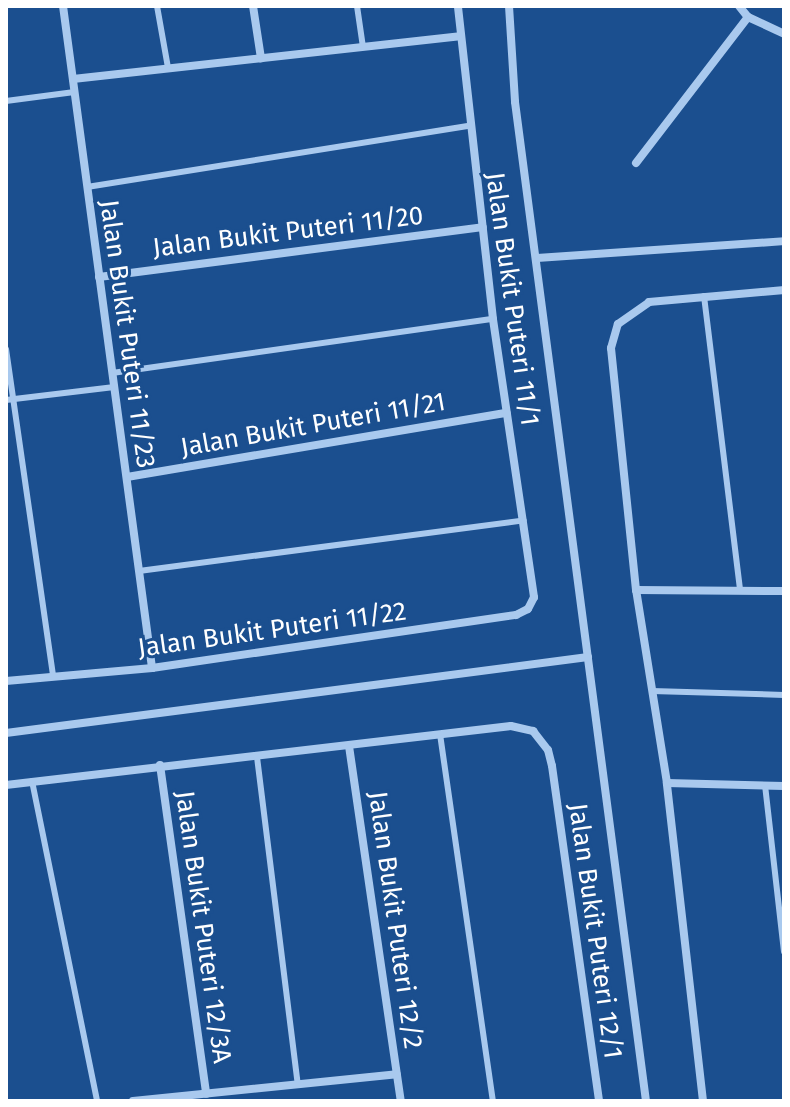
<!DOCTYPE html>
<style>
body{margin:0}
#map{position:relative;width:790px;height:1107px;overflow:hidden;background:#1b4f8f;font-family:"Fira Sans",sans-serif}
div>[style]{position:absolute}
.service>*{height:6px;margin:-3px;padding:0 3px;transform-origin:3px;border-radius:3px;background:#a9c9ee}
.minor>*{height:8px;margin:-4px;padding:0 4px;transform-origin:4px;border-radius:4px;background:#a9c9ee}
span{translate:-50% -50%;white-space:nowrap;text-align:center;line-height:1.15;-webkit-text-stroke:6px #1b4f8f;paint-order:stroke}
.street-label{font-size:26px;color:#fff}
.frame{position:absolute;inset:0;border:8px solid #fff;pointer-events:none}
</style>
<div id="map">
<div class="service">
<i style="left:157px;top:6px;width:63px;rotate:79.9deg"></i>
<i style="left:357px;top:6px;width:41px;rotate:81.7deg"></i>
<i style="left:6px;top:101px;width:69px;rotate:-7.5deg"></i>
<i style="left:87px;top:187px;width:387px;rotate:-9.1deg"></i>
<i style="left:704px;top:296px;width:296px;rotate:83deg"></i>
<i style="left:6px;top:349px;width:331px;rotate:81.8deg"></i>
<i style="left:112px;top:373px;width:385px;rotate:-8.1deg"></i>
<i style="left:6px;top:400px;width:109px;rotate:-6.9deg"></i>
<i style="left:139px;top:571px;width:388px;rotate:-7.5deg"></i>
<i style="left:652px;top:691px;width:132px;rotate:1.7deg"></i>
<i style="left:440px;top:734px;width:371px;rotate:81.8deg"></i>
<i style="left:257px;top:757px;width:330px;rotate:82.9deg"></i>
<i style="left:32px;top:781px;width:327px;rotate:78.5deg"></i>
<i style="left:765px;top:785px;width:168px;rotate:83.5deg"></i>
</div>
<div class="minor">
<i style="left:63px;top:6px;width:668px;rotate:82.34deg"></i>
<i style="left:253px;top:6px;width:53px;rotate:81.3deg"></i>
<i style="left:509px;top:6px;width:96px;rotate:86.4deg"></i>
<i style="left:515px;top:102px;width:1008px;rotate:82.53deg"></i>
<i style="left:739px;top:6px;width:14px;rotate:51deg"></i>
<i style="left:748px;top:17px;width:40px;rotate:25deg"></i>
<i style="left:73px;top:79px;width:389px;rotate:-6.3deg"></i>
<i style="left:636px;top:163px;width:184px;rotate:-52.5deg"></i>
<i style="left:537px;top:258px;width:248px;rotate:-3.9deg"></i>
<i style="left:99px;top:277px;width:387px;rotate:-7.4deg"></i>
<i style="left:127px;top:477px;width:385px;rotate:-9.6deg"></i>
<i style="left:636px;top:590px;width:148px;rotate:0.4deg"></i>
<i style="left:6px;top:681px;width:147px;rotate:-5.1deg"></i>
<i style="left:152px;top:668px;width:368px;rotate:-8.3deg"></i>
<i style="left:516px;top:615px;width:13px;rotate:-27deg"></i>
<i style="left:528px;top:609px;width:13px;rotate:-63deg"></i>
<i style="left:534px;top:597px;width:281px;rotate:-98.4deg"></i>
<i style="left:493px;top:319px;width:315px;rotate:-96.4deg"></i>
<i style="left:6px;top:733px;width:587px;rotate:-7.44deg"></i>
<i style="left:349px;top:746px;width:359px;rotate:81.7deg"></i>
<i style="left:160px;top:765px;width:332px;rotate:82deg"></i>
<i style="left:667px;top:783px;width:117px;rotate:1.5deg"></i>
<i style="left:6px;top:785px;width:508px;rotate:-6.66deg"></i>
<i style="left:511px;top:726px;width:23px;rotate:13deg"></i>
<i style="left:533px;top:731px;width:24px;rotate:52deg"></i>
<i style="left:548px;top:750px;width:16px;rotate:76deg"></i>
<i style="left:552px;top:766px;width:338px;rotate:82deg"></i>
<i style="left:133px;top:1101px;width:265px;rotate:-5.8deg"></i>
<i style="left:703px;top:1101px;width:320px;rotate:-96.5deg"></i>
<i style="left:667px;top:783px;width:195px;rotate:-99.1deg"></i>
<i style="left:636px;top:590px;width:243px;rotate:-95.9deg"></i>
<i style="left:611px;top:348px;width:25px;rotate:-74deg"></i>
<i style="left:618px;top:324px;width:38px;rotate:-35deg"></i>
<i style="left:649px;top:302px;width:136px;rotate:-5.1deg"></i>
</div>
<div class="street-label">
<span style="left:288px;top:232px;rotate:-7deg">Jalan Bukit Puteri 11/20</span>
<span style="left:512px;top:299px;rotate:82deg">Jalan Bukit Puteri 11/1</span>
<span style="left:127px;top:334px;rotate:82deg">Jalan Bukit Puteri 11/23</span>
<span style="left:313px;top:425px;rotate:-10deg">Jalan Bukit Puteri 11/21</span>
<span style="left:272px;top:630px;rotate:-8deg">Jalan Bukit Puteri 11/22</span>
<span style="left:395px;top:920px;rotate:82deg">Jalan Bukit Puteri 12/2</span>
<span style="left:203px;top:927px;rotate:82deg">Jalan Bukit Puteri 12/3A</span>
<span style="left:595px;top:931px;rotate:82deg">Jalan Bukit Puteri 12/1</span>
</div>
<div class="frame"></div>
</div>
